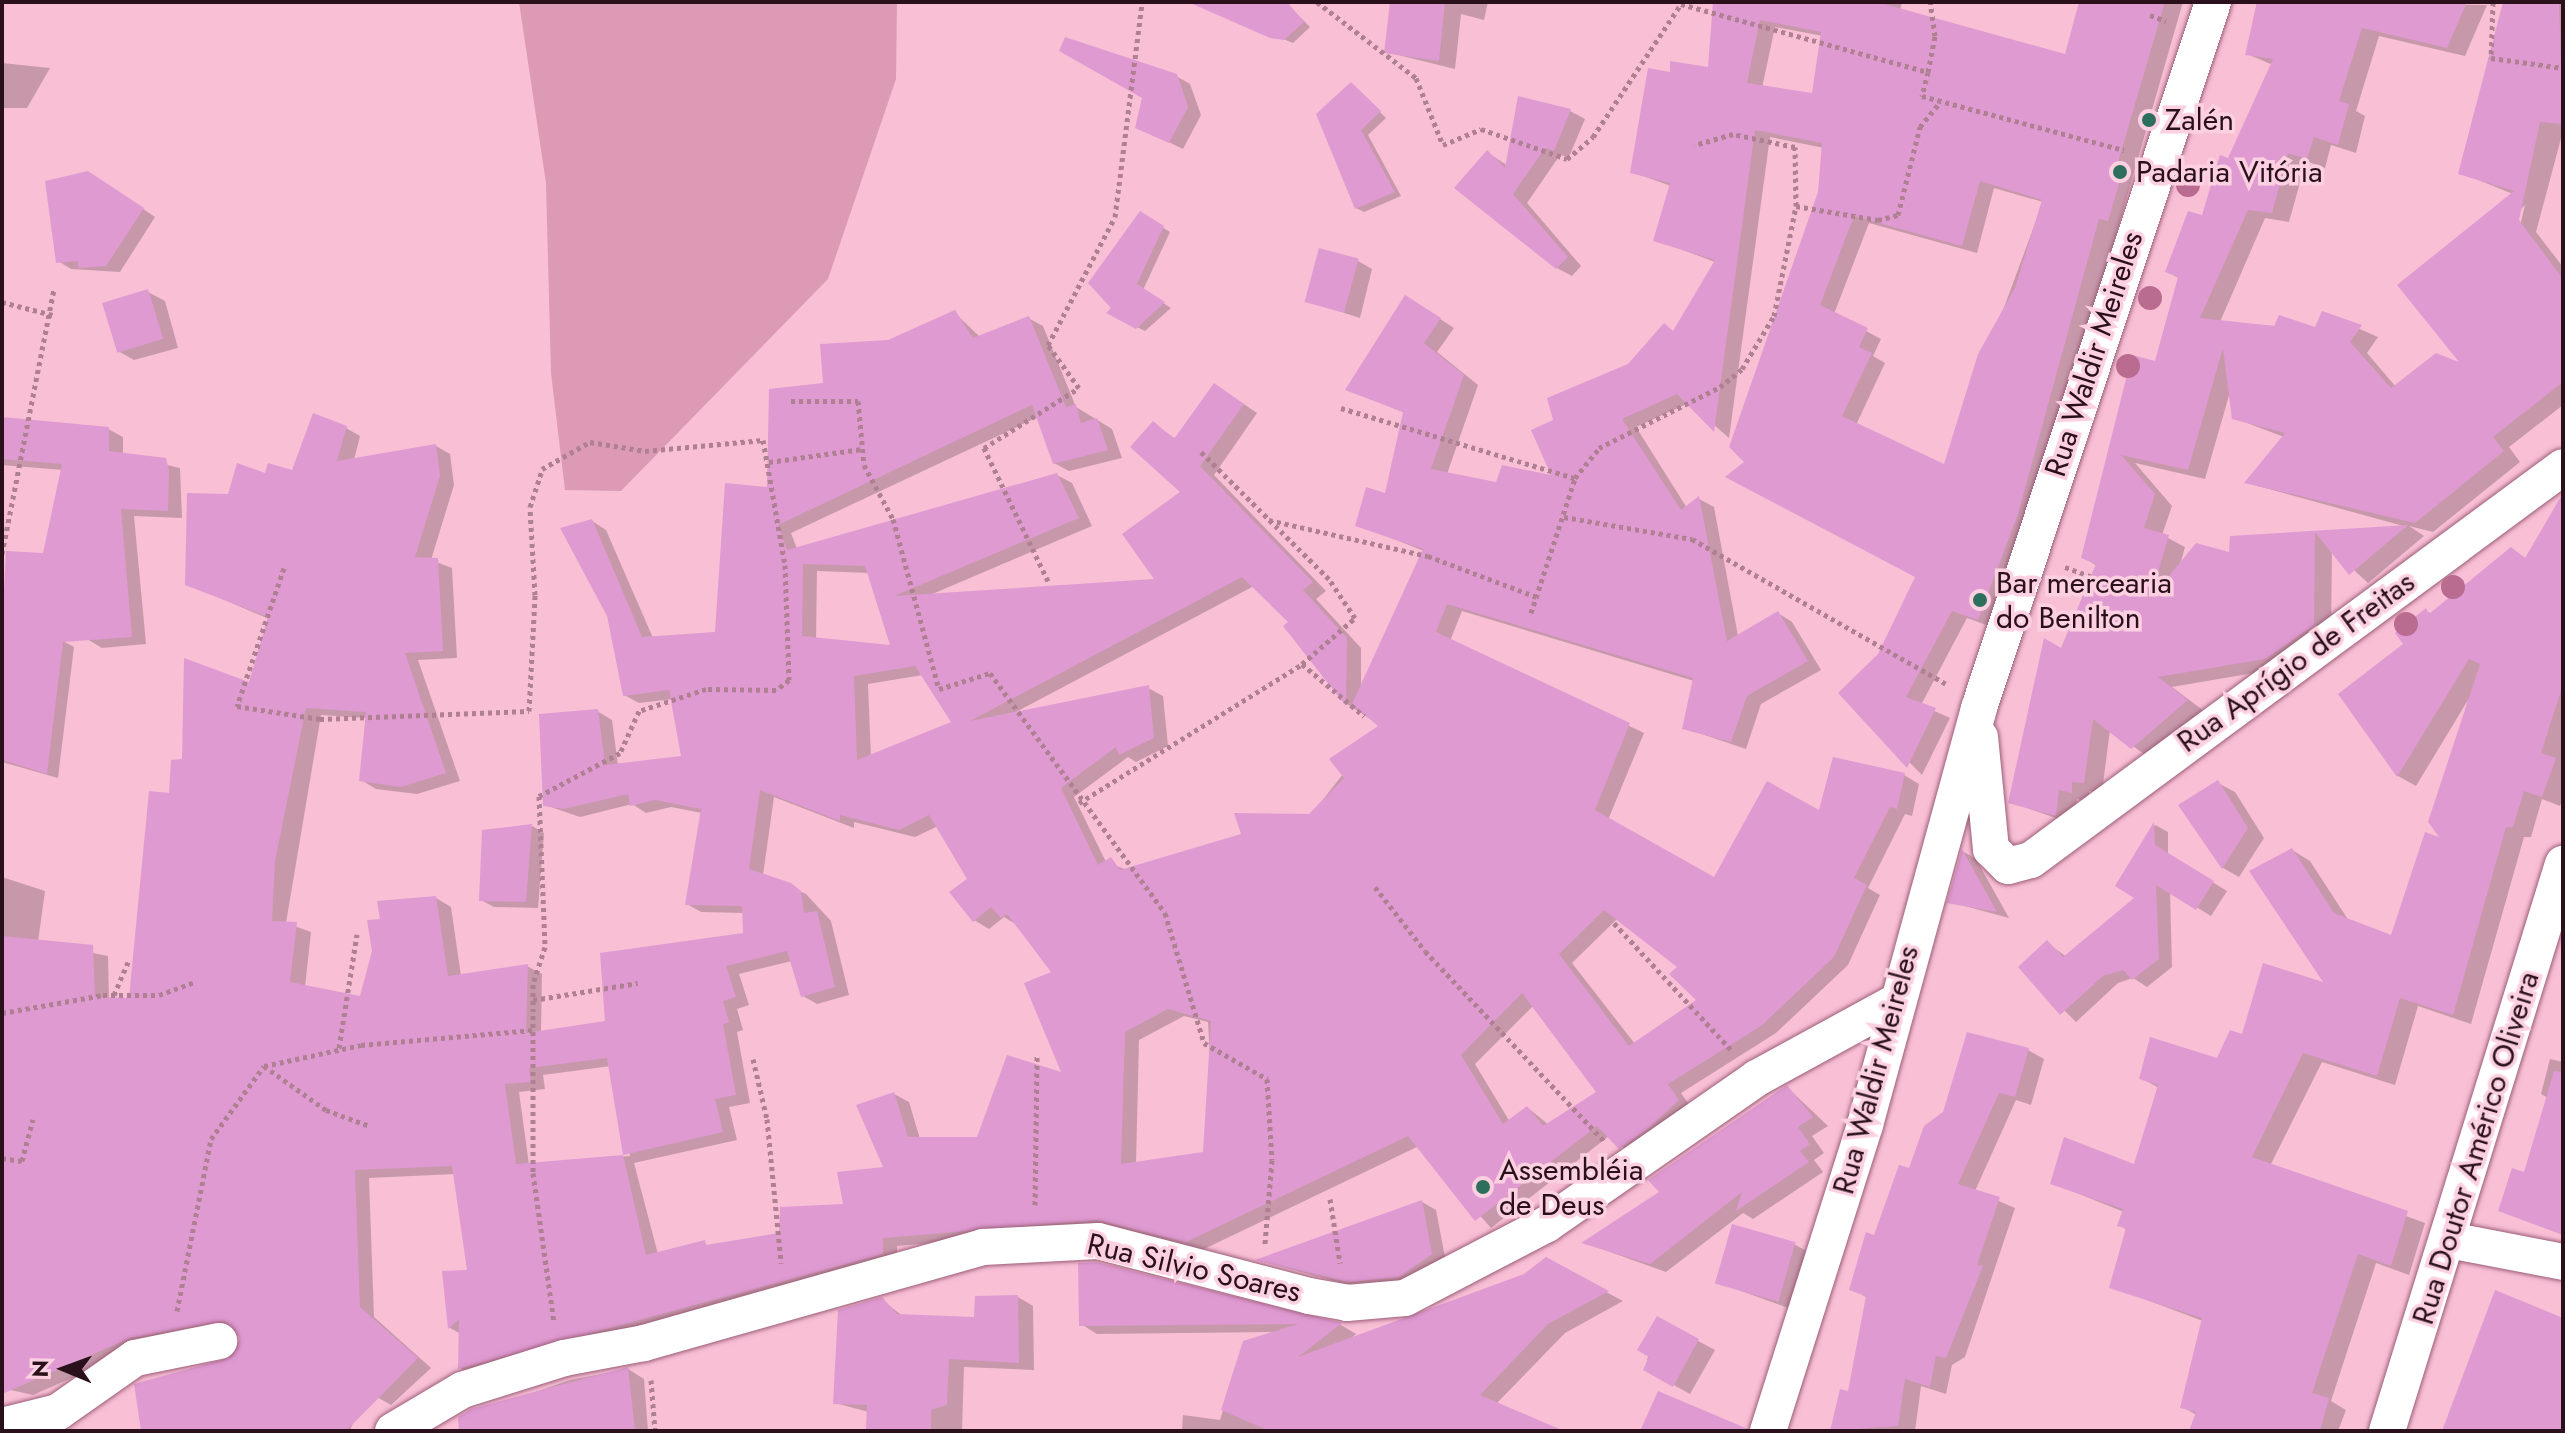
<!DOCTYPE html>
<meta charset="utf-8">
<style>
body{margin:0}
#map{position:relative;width:2565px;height:1433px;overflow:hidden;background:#f8bfd5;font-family:Jost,sans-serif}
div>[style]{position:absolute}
.green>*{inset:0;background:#dc9ab5}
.shadow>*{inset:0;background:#0003}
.building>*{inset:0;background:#df9ad2;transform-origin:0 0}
.path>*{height:5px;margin-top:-2.5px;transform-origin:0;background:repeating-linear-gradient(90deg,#ae8092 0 4px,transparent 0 8px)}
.roads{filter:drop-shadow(0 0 2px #9c5d78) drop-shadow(0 0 2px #9c5d78)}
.street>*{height:36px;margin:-18px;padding:0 18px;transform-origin:18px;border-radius:18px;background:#fff}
.trees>*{width:24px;height:24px;margin:-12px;border-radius:50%;background:#ba6b90}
.dots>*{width:22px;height:22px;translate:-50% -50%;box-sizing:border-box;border:4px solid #fcd0e1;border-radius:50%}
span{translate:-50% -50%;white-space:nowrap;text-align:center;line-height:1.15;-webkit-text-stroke:7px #fcd0e1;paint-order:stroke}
.poi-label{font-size:30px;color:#29101b}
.left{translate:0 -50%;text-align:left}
.street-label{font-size:30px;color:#29101b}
.frame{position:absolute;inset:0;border:4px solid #29101b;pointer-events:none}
.north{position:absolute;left:24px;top:1329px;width:80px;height:80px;-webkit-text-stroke:6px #fcd0e1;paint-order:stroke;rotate:271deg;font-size:22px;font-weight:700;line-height:32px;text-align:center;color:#29101b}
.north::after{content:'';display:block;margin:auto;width:28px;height:36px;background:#29101b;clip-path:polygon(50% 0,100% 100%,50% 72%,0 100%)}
</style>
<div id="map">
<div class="green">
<i style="clip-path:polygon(519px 2px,897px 2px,896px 79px,828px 279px,621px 491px,565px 490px,551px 373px,546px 183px)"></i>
</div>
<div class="shadow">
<i style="clip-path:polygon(1192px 2px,1285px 2px,1310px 27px,1293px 43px)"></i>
<i style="clip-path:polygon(1381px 2px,1488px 2px,1484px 20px,1461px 14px,1455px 69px,1386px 52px,1392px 5px)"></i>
<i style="clip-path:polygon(evenodd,1715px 2px,1902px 2px,1900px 10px,2066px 57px,2081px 2px,2183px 2px,2033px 523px,1992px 627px,1967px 618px,1921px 705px,1950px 718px,1922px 775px,1841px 693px,1880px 656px,1917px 577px,1747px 462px,1820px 192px,1824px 148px,1770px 137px,1729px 438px,1689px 403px,1636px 427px,1687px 508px,1699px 499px,1714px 507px,1738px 636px,1778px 613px,1792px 622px,1821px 670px,1761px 704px,1746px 749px,1684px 728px,1694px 681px,1462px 611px,1450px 641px,1644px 733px,1608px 820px,1714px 879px,1820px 813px,1904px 775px,1919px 784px,1912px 816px,1905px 814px,1868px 888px,1880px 895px,1848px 965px,1776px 1033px,1681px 1093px,1692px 1109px,1635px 1156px,1609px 1136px,1491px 1228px,1419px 1146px,1202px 1250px,1113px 1227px,897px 1246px,897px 1261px,475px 1376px,460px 1368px,461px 1334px,450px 1328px,444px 1273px,469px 1272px,455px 1174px,369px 1178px,374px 1317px,431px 1368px,391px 1405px,377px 1397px,373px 1367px,350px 1431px,143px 1431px,225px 1363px,242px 1338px,232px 1328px,146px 1345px,33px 1395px,2px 1388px,2px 877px,45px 891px,38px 942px,108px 956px,109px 1000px,131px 1000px,171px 795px,184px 761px,250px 685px,269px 619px,187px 584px,230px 496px,266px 476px,294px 472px,346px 428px,360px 436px,354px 460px,436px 446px,450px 454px,454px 485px,431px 560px,452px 568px,457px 658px,418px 660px,460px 781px,417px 794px,376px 789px,361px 780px,367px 718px,321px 715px,286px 923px,311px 932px,305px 987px,361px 998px,383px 921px,436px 898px,451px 907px,461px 976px,527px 966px,542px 974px,541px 1032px,607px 1023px,746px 934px,744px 913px,701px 912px,687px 904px,702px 813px,671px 807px,646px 813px,632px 804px,580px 817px,545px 805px,597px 711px,612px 720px,618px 766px,683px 758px,673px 699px,639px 703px,624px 695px,592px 521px,606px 530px,653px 638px,717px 634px,769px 489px,825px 385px,889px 342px,954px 312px,980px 337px,1028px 318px,1043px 326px,1076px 407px,1112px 429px,1122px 458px,1069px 471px,1054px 463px,1038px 417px,791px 533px,797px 549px,1057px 475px,1072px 483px,1092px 526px,930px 595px,1157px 581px,1184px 492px,1153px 423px,1177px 440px,1229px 394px,1257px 413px,1214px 475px,1326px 591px,1316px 599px,1361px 648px,1361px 688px,1424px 551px,1358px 525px,1387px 495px,1405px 413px,1347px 389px,1420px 306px,1454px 328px,1437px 352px,1478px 385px,1447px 474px,1497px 484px,1554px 478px,1555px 421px,1629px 365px,1664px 326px,1675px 332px,1715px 262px,1656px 240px,1671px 186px,1632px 172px,1672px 74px,1710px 69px,1715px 2px,1775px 27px,1823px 36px,1813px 95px,1762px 88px,1775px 27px,1715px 2px,1994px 188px,2043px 202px,1945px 467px,1856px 425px,1885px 363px,1873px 356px,1881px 339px,1834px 314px,1869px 223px,1977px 253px,1994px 188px,1715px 2px,817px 571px,870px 573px,893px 647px,816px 640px,817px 571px,1715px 2px,1254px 586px,1291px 622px,1286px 627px,1347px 704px,1381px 726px,1310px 816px,1127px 870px,1106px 862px,1074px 797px,1128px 757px,1136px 762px,1168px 746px,1163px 696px,1148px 688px,1014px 713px,1254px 586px,1715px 2px,923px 675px,954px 723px,871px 757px,868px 684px,923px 675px,1715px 2px,774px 797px,854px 828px,854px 822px,915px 837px,938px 826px,969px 879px,974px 920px,989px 929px,1004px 917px,1017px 925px,1054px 972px,1065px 1076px,978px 1139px,920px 1139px,909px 1102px,894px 1094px,886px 1169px,845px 1206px,781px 1235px,658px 1254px,634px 1163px,737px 1140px,729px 1107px,750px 1103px,737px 1032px,743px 1030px,737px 1009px,749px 1005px,739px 974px,792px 961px,803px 996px,817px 1004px,849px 995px,831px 921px,806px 894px,763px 875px,774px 797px,1715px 2px,1618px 918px,1680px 967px,1699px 1001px,1635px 1044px,1572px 963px,1618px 918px,1715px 2px,1534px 1005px,1599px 1092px,1549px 1125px,1528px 1108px,1510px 1122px,1475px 1064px,1534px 1005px,1715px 2px,1184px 1016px,1208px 1022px,1212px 1092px,1204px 1154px,1136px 1164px,1139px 1040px,1184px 1016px,1715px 2px,611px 1066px,630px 1156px,529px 1165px,519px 1092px,545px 1089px,543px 1075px,611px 1066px)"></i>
<i style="clip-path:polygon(evenodd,2257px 2px,2487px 5px,2465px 56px,2379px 36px,2356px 111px,2365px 116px,2356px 153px,2331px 145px,2325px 168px,2306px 161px,2289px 222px,2265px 218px,2220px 322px,2317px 329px,2323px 313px,2378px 337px,2367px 353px,2396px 387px,2466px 366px,2513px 194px,2461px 173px,2506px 2px,2563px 2px,2563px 131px,2536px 232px,2563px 267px,2563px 405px,2509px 447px,2520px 462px,2433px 532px,2409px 526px,2424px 536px,2368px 583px,2332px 550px,2331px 635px,2283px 668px,2172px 687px,2204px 711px,2150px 758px,2110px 730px,2102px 792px,2089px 791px,2089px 802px,2077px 799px,2073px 824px,2010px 802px,2097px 566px,2083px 557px,2134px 358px,2156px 364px,2180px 279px,2168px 272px,2203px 217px,2273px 65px,2247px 54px,2257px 2px,2525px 205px,2519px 230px,2515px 229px,2520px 210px,2525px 205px,2257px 2px,2230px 392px,2234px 418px,2284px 437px,2247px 483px,2407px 527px,2232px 538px,2231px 555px,2180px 565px,2185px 547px,2162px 535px,2172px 506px,2135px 463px,2205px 479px,2230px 392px)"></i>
<i style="clip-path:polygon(2px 63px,50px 68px,27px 108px,2px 108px)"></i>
<i style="clip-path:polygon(1176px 76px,1190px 84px,1201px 115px,1183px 149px,1137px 127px,1144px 98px)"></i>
<i style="clip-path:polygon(1351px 84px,1386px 118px,1368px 135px,1401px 196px,1364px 212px,1356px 208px)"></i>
<i style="clip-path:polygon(1570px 111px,1585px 119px,1569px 157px,1560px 155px,1527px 203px,1581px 266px,1572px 276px,1557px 268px,1487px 152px,1508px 166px)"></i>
<i style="clip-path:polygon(102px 181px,155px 217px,120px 272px,71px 269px,58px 261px)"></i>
<i style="clip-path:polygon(1141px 214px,1170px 232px,1143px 290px,1171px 308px,1145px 331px,1109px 313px)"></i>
<i style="clip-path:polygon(1358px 261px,1372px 269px,1360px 318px,1310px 302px)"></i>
<i style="clip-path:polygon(148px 292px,165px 301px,178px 348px,134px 360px,118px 351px)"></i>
<i style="clip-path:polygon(2px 419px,108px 429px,123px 437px,123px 455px,180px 468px,182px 518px,134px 516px,146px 644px,102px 648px,87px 639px,45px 556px,63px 470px,2px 465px)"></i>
<i style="clip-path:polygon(2563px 523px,2563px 798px,2560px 806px,2542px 799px,2531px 837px,2524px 837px,2471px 1024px,2418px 1006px,2395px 1085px,2322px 1062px,2270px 1166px,2425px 1223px,2409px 1275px,2376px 1263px,2331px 1401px,2346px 1410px,2338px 1431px,2191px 1431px,2197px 1415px,2182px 1407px,2203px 1321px,2112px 1287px,2127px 1230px,2119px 1225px,2124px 1212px,2052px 1183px,2135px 1166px,2159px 1088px,2141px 1078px,2218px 1060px,2328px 985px,2292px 850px,2310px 861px,2349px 921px,2392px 938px,2444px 841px,2468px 700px,2416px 786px,2398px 776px,2340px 694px,2406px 645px,2426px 611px,2432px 614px,2512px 549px,2527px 559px)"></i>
<i style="clip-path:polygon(63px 641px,74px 647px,58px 778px,2px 762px,2px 652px)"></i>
<i style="clip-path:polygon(2218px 783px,2235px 792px,2264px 838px,2239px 877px,2223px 868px,2180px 805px)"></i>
<i style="clip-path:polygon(2155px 825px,2168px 832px,2168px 855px,2227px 891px,2211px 916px,2170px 891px,2172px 967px,2147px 987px,2133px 978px,2118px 983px,2076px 1022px,2021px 967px,2047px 943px,2067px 957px,2137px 898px,2117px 885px)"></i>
<i style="clip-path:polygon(532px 826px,544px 833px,538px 908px,494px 907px,481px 900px)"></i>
<i style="clip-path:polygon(1964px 852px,1976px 859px,2009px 918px,1950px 902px)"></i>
<i style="clip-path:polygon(2028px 1050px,2044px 1059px,2031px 1105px,2016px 1100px,1975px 1191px,2015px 1208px,1965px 1357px,1952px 1365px,1946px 1394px,1921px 1386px,1915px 1431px,1832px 1431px,1842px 1391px,1850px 1393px,1868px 1298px,1851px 1289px,1876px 1237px,1911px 1171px)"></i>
<i style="clip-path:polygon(2550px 1059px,2563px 1062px,2563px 1232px,2500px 1210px,2526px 1175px,2548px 1098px,2541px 1094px)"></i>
<i style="clip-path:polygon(1788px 1088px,1828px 1126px,1812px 1136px,1824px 1153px,1814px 1160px,1823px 1172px,1753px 1219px,1743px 1213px,1666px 1272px,1585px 1243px,1662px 1192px)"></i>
<i style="clip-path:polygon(1422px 1202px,1436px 1210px,1446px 1262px,1414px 1285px,1364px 1289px,1260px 1261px)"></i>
<i style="clip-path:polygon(1794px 1244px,1810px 1253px,1794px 1310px,1716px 1282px)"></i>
<i style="clip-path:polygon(1546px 1260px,1623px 1301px,1565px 1333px,1496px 1404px,1532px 1431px,1182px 1431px,1183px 1415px,1220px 1420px,1245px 1342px,1273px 1332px,1097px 1334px,1081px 1324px,1096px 1264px,1341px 1325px,1356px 1334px,1349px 1340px,1525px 1275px)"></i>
<i style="clip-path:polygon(1018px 1297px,1033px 1306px,1034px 1370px,964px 1367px,962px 1431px,873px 1431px,869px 1412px,835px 1403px,882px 1300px,904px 1317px,976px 1319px)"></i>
<i style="clip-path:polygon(1657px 1319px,1715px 1350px,1690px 1394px,1645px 1369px)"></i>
<i style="clip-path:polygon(628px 1369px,644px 1379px,648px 1431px,461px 1431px,458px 1419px,570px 1380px)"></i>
<i style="clip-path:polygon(757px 1429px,762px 1431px,723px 1431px,723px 1430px)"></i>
</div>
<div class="building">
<i style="clip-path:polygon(1188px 2px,1287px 2px,1304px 22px,1284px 40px,1270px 38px)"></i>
<i style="clip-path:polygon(1390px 2px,1445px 2px,1439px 61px,1384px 53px)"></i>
<i style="clip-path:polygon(evenodd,1713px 2px,1877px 2px,2065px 54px,2079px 2px,2165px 2px,2118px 162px,2125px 164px,2108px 221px,2099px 219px,2018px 514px,1978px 620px,1952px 611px,1906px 697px,1936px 708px,1907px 768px,1838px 693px,1878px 654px,1915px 577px,1725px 477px,1744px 462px,1729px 447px,1818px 192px,1822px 143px,1755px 130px,1714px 432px,1677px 394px,1622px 419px,1681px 510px,1699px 496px,1727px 641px,1778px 611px,1808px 661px,1747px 696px,1731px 742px,1682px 729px,1693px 678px,1447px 604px,1436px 632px,1630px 723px,1595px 810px,1714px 877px,1767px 781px,1819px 810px,1833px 757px,1905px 773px,1897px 809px,1890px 807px,1854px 878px,1867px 885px,1834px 957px,1761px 1026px,1668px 1084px,1679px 1100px,1649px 1128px,1619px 1149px,1597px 1126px,1475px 1221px,1408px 1136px,1186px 1242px,1097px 1220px,883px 1238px,883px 1254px,458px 1369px,459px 1319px,448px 1329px,442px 1271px,467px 1270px,452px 1166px,355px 1170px,360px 1307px,418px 1358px,346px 1431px,141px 1431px,134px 1384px,232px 1357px,240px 1338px,225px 1321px,130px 1338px,2px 1394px,2px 936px,93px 945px,95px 997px,129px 998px,149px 791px,169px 793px,171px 760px,182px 759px,184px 658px,249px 682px,268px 617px,185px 585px,187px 493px,228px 494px,237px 463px,265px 473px,268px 463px,292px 470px,313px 413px,347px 426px,337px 461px,436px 444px,440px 476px,415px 557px,438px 558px,443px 651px,405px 653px,446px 773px,401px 787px,359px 781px,366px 712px,306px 708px,275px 861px,272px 921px,297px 922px,290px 982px,360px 996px,372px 951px,367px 920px,380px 919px,377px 901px,436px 896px,448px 976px,528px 964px,526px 1033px,605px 1021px,600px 953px,743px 933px,742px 906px,685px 905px,701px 809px,655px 800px,630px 806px,628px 794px,564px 809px,543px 806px,539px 714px,598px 709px,605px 765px,681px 756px,669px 690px,623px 696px,607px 616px,560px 528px,592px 519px,642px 637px,715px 632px,725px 483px,767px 487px,769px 389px,823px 383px,820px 344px,888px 340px,955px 310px,973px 338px,1029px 316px,1066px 407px,1076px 404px,1081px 423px,1097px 418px,1108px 450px,1053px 464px,1032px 405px,778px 525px,787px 550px,1057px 473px,1079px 518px,894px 596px,1154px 579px,1122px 534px,1180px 492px,1130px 447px,1153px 421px,1174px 439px,1214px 383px,1244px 404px,1200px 466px,1313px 582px,1303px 590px,1347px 638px,1346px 706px,1283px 626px,1288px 622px,1242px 577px,970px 721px,1149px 685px,1154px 738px,1119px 755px,1116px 747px,1061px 788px,1098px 865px,1111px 857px,1120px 870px,1241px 834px,1234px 813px,1309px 814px,1344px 778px,1329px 759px,1378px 726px,1352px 704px,1423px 549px,1355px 526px,1366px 487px,1385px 493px,1403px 412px,1345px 390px,1405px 295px,1441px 318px,1424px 343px,1464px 375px,1431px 469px,1496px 482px,1502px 465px,1551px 475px,1531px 430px,1553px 420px,1547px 398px,1628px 364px,1664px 323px,1673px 331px,1715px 260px,1653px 241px,1670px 183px,1630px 173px,1648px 68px,1670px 72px,1670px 61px,1708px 67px,1713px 2px,1760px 20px,1821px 32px,1812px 93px,1747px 83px,1760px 20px,1713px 2px,1980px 181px,2042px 200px,2015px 288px,1978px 354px,1944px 464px,1842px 416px,1872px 353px,1859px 347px,1868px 328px,1820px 305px,1854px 216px,1962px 246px,1980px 181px,1713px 2px,803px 564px,865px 566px,890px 645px,802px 636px,803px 564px,1713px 2px,915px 666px,951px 722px,857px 760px,854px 676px,915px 666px,1713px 2px,760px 790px,840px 821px,840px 815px,899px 830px,929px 815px,967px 879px,949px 892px,973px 922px,991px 907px,1001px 918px,1007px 914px,1051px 972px,1024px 983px,1061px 1072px,1007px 1055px,977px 1137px,908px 1137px,894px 1092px,856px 1105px,883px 1167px,837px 1172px,843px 1204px,780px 1207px,779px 1233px,706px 1245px,705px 1240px,646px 1255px,623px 1155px,516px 1164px,505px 1084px,531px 1082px,529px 1068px,607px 1058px,623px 1155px,723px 1132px,715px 1099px,736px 1095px,723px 1024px,729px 1022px,723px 1001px,736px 997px,726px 966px,787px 951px,801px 997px,835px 987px,817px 911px,804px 913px,801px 891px,791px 883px,749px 869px,760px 790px,1713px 2px,1604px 910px,1677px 967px,1669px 974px,1696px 1000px,1629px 1046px,1559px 954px,1604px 910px,1713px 2px,1522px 993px,1596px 1092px,1543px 1126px,1527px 1106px,1503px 1124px,1461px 1055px,1522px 993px,1713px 2px,1168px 1009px,1211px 1021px,1203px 1152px,1121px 1164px,1125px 1032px,1168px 1009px)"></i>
<i style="clip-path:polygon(2257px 2px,2467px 2px,2447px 48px,2362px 28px,2339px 101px,2349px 104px,2338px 145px,2314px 137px,2307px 159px,2288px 153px,2272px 213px,2248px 210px,2200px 318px,2274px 326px,2279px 315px,2315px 327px,2322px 311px,2362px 325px,2350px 342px,2391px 388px,2436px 353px,2459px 362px,2397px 285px,2514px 191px,2458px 174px,2503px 2px,2559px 2px,2563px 124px,2540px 122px,2519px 220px,2563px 279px,2563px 382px,2493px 437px,2504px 451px,2415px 523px,2244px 483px,2285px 433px,2232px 419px,2223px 348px,2188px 470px,2121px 455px,2155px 494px,2144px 528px,2169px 535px,2150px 599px,2196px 543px,2229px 552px,2230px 536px,2408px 525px,2349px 575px,2315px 532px,2314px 625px,2265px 659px,2158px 677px,2188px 700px,2131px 749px,2093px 719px,2084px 783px,2072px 782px,2072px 793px,2059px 790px,2056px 816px,2008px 803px,2044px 638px,2061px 648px,2096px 564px,2081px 558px,2132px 355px,2155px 361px,2178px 277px,2165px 272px,2188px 211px,2202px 215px,2220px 155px,2228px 158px,2273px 59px,2245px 55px)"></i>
<i style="clip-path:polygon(1065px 37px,1177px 74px,1188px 107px,1169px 143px,1135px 128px,1142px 98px,1059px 51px)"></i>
<i style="clip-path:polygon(1351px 82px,1381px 111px,1361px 130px,1395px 192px,1355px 209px,1316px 114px)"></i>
<i style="clip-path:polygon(1518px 96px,1571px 109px,1554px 151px,1545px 148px,1513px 194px,1568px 257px,1556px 269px,1454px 188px,1487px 150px,1505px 168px)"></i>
<i style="clip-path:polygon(88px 171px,144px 208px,106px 266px,78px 268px,78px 261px,56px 263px,45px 181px)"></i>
<i style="clip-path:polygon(1140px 211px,1164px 226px,1137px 284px,1165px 302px,1136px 329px,1106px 313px,1111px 308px,1088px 283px)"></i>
<i style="left:1319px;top:248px;width:41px;height:56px;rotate:15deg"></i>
<i style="left:148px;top:289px;width:52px;height:48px;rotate:73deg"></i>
<i style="clip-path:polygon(2px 417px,109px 427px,109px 451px,166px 458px,169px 471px,168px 511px,121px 509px,132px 637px,63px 642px,47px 774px,2px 760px,2px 628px,6px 551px,43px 553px,62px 464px,2px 459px)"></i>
<i style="clip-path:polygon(2563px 493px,2563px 685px,2541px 753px,2556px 758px,2542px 797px,2524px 791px,2513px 827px,2506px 827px,2453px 1015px,2400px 998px,2377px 1076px,2303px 1053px,2252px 1157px,2408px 1211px,2391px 1266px,2358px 1254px,2312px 1393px,2329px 1398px,2320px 1431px,2189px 1431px,2196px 1412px,2180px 1408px,2202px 1318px,2109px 1288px,2126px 1228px,2117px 1226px,2123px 1209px,2050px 1184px,2064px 1137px,2134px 1164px,2158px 1085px,2139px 1079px,2150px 1037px,2217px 1058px,2230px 1030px,2242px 1034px,2263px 963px,2323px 982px,2249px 871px,2292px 848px,2334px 913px,2391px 935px,2425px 832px,2439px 837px,2428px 822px,2480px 664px,2469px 659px,2397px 777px,2338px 694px,2403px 644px,2395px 633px,2426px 608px,2429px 614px,2511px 547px,2525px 558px)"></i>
<i style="clip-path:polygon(2218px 780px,2248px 828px,2222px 869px,2178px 805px)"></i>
<i style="clip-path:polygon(2154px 822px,2155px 845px,2214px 881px,2196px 910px,2156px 885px,2159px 959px,2132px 980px,2123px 970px,2103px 976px,2060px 1015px,2018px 967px,2047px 940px,2063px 957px,2134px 898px,2115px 886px)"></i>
<i style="clip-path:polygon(532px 824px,526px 902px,479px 901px,482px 830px)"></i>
<i style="clip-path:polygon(1962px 849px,1997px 912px,1947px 903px)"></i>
<i style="clip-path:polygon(1967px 1032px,2029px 1048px,2015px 1097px,1999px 1093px,1958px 1184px,2000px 1197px,1977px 1265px,1983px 1266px,1946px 1358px,1936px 1356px,1930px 1387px,1905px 1379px,1898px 1426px,1830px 1431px,1840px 1389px,1848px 1391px,1866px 1296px,1849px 1290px,1866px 1232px,1874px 1235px,1899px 1165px,1909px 1168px,1924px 1126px,1943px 1112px)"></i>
<i style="clip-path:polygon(2554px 1071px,2563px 1072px,2563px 1235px,2498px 1211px,2512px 1168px,2524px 1172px)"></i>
<i style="clip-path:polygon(1787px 1085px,1813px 1117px,1798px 1127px,1810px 1144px,1800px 1151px,1809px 1162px,1736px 1211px,1742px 1192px,1650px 1264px,1581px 1243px,1659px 1192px,1648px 1180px)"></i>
<i style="clip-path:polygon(1422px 1200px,1432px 1254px,1399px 1277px,1348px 1282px,1255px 1260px)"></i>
<i style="left:1732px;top:1224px;width:66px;height:62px;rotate:16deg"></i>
<i style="clip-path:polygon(1546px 1257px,1609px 1291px,1548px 1324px,1480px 1395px,1564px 1431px,1270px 1431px,1221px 1410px,1243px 1341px,1298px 1324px,1079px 1326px,1078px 1263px,1096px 1262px,1342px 1323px,1298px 1357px,1524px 1274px)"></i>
<i style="clip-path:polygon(2495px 1290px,2563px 1318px,2563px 1431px,2442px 1431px)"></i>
<i style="clip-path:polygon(1018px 1295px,1019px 1363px,949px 1359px,947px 1405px,931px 1410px,931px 1431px,866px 1429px,867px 1405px,833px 1404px,838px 1310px,882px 1297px,897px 1314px,974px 1317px,975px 1296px)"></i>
<i style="clip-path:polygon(1657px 1316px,1699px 1339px,1673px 1387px,1643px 1370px,1649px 1357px,1637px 1350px)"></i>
<i style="clip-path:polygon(628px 1367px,635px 1431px,459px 1431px,458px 1417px,471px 1409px)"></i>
<i style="clip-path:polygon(1658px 1391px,1748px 1429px,1748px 1431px,1640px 1431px)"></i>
</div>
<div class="path">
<i style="left:1317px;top:2px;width:125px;rotate:37.5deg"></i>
<i style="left:1416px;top:78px;width:72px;rotate:68.1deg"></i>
<i style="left:1443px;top:145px;width:41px;rotate:-22.8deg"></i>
<i style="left:1481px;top:129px;width:91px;rotate:19.2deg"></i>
<i style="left:1567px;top:159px;width:34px;rotate:-40deg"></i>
<i style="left:1593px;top:137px;width:159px;rotate:-56.5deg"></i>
<i style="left:1681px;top:4px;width:256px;rotate:15.4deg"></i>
<i style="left:1928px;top:72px;width:25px;rotate:104deg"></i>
<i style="left:1922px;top:96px;width:209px;rotate:15deg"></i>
<i style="left:2493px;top:2px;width:56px;rotate:92deg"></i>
<i style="left:2491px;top:58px;width:73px;rotate:7.9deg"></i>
<i style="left:2150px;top:15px;width:17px;rotate:21deg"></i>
<i style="left:1928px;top:72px;width:37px;rotate:-79deg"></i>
<i style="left:1935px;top:36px;width:34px;rotate:-98deg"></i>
<i style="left:1796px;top:206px;width:83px;rotate:9.7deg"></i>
<i style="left:1878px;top:220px;width:21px;rotate:-14deg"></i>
<i style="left:1898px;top:215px;width:91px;rotate:-76deg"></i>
<i style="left:1920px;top:127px;width:32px;rotate:-51deg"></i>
<i style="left:2px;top:302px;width:53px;rotate:14.3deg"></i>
<i style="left:791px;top:401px;width:67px"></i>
<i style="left:858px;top:401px;width:64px;rotate:84.6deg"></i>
<i style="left:864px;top:465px;width:61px;rotate:61.8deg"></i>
<i style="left:893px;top:519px;width:176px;rotate:74.9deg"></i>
<i style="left:939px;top:689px;width:53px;rotate:-17.4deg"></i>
<i style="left:990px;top:673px;width:297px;rotate:53.9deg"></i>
<i style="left:1165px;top:913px;width:136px;rotate:73.3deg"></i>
<i style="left:1204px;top:1043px;width:73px;rotate:29.7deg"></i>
<i style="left:1267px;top:1079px;width:81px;rotate:86.5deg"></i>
<i style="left:1272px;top:1160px;width:84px;rotate:94.8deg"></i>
<i style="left:1341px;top:408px;width:244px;rotate:16.7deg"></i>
<i style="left:769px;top:462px;width:94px;rotate:-8deg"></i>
<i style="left:1564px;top:517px;width:130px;rotate:9.8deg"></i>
<i style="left:1692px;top:539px;width:292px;rotate:29.7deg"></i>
<i style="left:1269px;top:520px;width:163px;rotate:12.8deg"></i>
<i style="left:1428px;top:556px;width:116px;rotate:20.6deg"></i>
<i style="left:2px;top:554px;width:269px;rotate:-78.9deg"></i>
<i style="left:2065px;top:567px;width:47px;rotate:20deg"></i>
<i style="left:284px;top:568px;width:146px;rotate:108.8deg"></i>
<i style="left:237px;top:706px;width:84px;rotate:8.9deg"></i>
<i style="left:320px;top:719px;width:209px;rotate:-2.2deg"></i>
<i style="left:529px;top:711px;width:116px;rotate:-87deg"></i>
<i style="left:535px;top:595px;width:88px;rotate:-93.3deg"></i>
<i style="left:530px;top:507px;width:40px;rotate:-72deg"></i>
<i style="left:542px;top:469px;width:55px;rotate:-29.4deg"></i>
<i style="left:590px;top:442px;width:56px;rotate:9.3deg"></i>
<i style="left:645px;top:451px;width:119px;rotate:-5.3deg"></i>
<i style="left:763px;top:440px;width:127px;rotate:80deg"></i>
<i style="left:785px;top:565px;width:115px;rotate:88deg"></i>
<i style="left:789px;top:680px;width:16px;rotate:142deg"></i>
<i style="left:776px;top:690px;width:70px;rotate:-179.2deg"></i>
<i style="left:706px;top:689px;width:71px;rotate:161.8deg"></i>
<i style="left:639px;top:711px;width:46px;rotate:114.3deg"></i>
<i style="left:620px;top:753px;width:92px;rotate:152deg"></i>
<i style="left:539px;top:796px;width:151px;rotate:87.7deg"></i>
<i style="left:545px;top:947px;width:39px;rotate:108deg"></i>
<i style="left:533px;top:984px;width:189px;rotate:90deg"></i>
<i style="left:533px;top:1173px;width:151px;rotate:82deg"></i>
<i style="left:1048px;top:581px;width:148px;rotate:-115.7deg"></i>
<i style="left:984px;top:448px;width:112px;rotate:-32.3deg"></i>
<i style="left:1079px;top:388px;width:53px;rotate:-125.8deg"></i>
<i style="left:1048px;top:345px;width:144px;rotate:-62.4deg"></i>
<i style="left:1115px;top:217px;width:217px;rotate:-82.8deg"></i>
<i style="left:1531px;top:613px;width:142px;rotate:-71.9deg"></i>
<i style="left:1575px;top:478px;width:38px;rotate:-51deg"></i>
<i style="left:1599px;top:448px;width:136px;rotate:-26.8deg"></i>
<i style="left:1720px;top:387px;width:28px;rotate:-39deg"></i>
<i style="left:1742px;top:369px;width:62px;rotate:-58.9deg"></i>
<i style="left:1774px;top:316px;width:112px;rotate:-78.7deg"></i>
<i style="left:1796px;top:206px;width:59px;rotate:-91deg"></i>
<i style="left:1795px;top:147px;width:63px;rotate:-168.2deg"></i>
<i style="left:1733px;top:134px;width:40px;rotate:164deg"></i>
<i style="left:1302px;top:664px;width:81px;rotate:40deg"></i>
<i style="left:1079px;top:803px;width:263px;rotate:-31.9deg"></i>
<i style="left:1302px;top:664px;width:70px;rotate:-41deg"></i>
<i style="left:1355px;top:618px;width:47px;rotate:-123.7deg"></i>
<i style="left:1329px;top:579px;width:182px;rotate:-135.2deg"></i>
<i style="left:1375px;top:887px;width:81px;rotate:52deg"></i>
<i style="left:1425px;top:951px;width:261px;rotate:46.7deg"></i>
<i style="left:1614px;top:923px;width:174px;rotate:47.3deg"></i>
<i style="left:114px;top:995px;width:36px;rotate:-67deg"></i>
<i style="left:533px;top:1000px;width:106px;rotate:-9.2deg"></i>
<i style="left:2px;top:1013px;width:103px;rotate:-10.1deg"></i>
<i style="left:103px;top:995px;width:56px"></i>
<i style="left:159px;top:995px;width:38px;rotate:-20deg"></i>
<i style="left:339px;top:1048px;width:115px;rotate:-81deg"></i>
<i style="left:753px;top:1059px;width:62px;rotate:76.9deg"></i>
<i style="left:767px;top:1119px;width:145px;rotate:84.4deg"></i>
<i style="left:264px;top:1066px;width:76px;rotate:35.4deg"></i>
<i style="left:326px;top:1110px;width:44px;rotate:20.1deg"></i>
<i style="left:2px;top:1158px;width:20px;rotate:9deg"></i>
<i style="left:22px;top:1161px;width:43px;rotate:-75.3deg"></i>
<i style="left:1330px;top:1199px;width:65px;rotate:81.1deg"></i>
<i style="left:1035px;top:1205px;width:151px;rotate:-89.2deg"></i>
<i style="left:177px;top:1311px;width:175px;rotate:-78.8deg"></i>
<i style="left:211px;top:1139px;width:90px;rotate:-54deg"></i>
<i style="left:264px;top:1066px;width:99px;rotate:-12.2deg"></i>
<i style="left:361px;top:1045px;width:173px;rotate:-5deg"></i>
<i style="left:651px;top:1380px;width:51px;rotate:85.5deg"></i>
</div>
<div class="roads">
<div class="street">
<i style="left:1980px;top:737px;width:113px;rotate:84.4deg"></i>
<i style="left:1991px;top:849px;width:24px;rotate:45deg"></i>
<i style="left:2008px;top:866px;width:24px;rotate:-15deg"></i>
<i style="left:2031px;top:860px;width:661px;rotate:-36.45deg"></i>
<i style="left:2449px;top:1240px;width:116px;rotate:10.9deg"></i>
<i style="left:2px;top:1426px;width:58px;rotate:-14deg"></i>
<i style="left:58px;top:1412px;width:94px;rotate:-35deg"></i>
<i style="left:135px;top:1358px;width:86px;rotate:-11.4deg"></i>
<i style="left:393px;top:1431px;width:80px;rotate:-30.7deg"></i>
<i style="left:462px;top:1390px;width:107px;rotate:-17.4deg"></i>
<i style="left:564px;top:1358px;width:81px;rotate:-10.6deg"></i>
<i style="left:644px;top:1343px;width:352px;rotate:-15.8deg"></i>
<i style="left:983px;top:1247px;width:115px;rotate:-3deg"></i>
<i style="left:1098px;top:1241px;width:218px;rotate:14.6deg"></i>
<i style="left:1309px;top:1296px;width:39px;rotate:10deg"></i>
<i style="left:1347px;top:1303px;width:58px;rotate:-4.9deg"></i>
<i style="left:1405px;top:1298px;width:160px;rotate:-27.5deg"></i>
<i style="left:1547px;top:1224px;width:256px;rotate:-34.8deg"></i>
<i style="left:1757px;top:1078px;width:156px;rotate:-28.7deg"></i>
<i style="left:1768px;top:1431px;width:321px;rotate:-72.4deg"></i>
<i style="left:1865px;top:1125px;width:432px;rotate:-74.7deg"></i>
<i style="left:1979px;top:708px;width:744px;rotate:-71.66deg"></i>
<i style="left:2387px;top:1431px;width:594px;rotate:-72.76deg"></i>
</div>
</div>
<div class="trees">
<i style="left:2188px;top:185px"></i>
<i style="left:2150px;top:298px"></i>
<i style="left:2128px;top:366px"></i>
<i style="left:2453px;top:587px"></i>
<i style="left:2406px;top:624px"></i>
</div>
<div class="dots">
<i style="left:2149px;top:120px;background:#2d6e5d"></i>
<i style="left:2120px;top:172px;background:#2d6e5d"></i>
<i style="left:1980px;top:600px;background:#2d6e5d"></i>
<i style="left:1483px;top:1187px;background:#2d6e5d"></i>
</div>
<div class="poi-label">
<span class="left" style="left:2165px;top:120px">Zalén</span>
<span class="left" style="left:2136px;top:172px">Padaria Vitória</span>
<span class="left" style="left:1996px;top:600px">Bar mercearia<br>do Benilton</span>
<span class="left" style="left:1499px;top:1187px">Assembléia<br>de Deus</span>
</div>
<div class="street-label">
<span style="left:2094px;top:354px;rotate:-72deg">Rua Waldir Meireles</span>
<span style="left:2296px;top:662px;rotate:-36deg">Rua Aprígio de Freitas</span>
<span style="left:1876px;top:1070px;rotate:-75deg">Rua Waldir Meireles</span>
<span style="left:2476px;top:1148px;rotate:-73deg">Rua Doutor Américo Oliveira</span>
<span style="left:1194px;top:1268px;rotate:13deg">Rua Silvio Soares</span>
</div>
<div class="frame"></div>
<div class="north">N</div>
</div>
